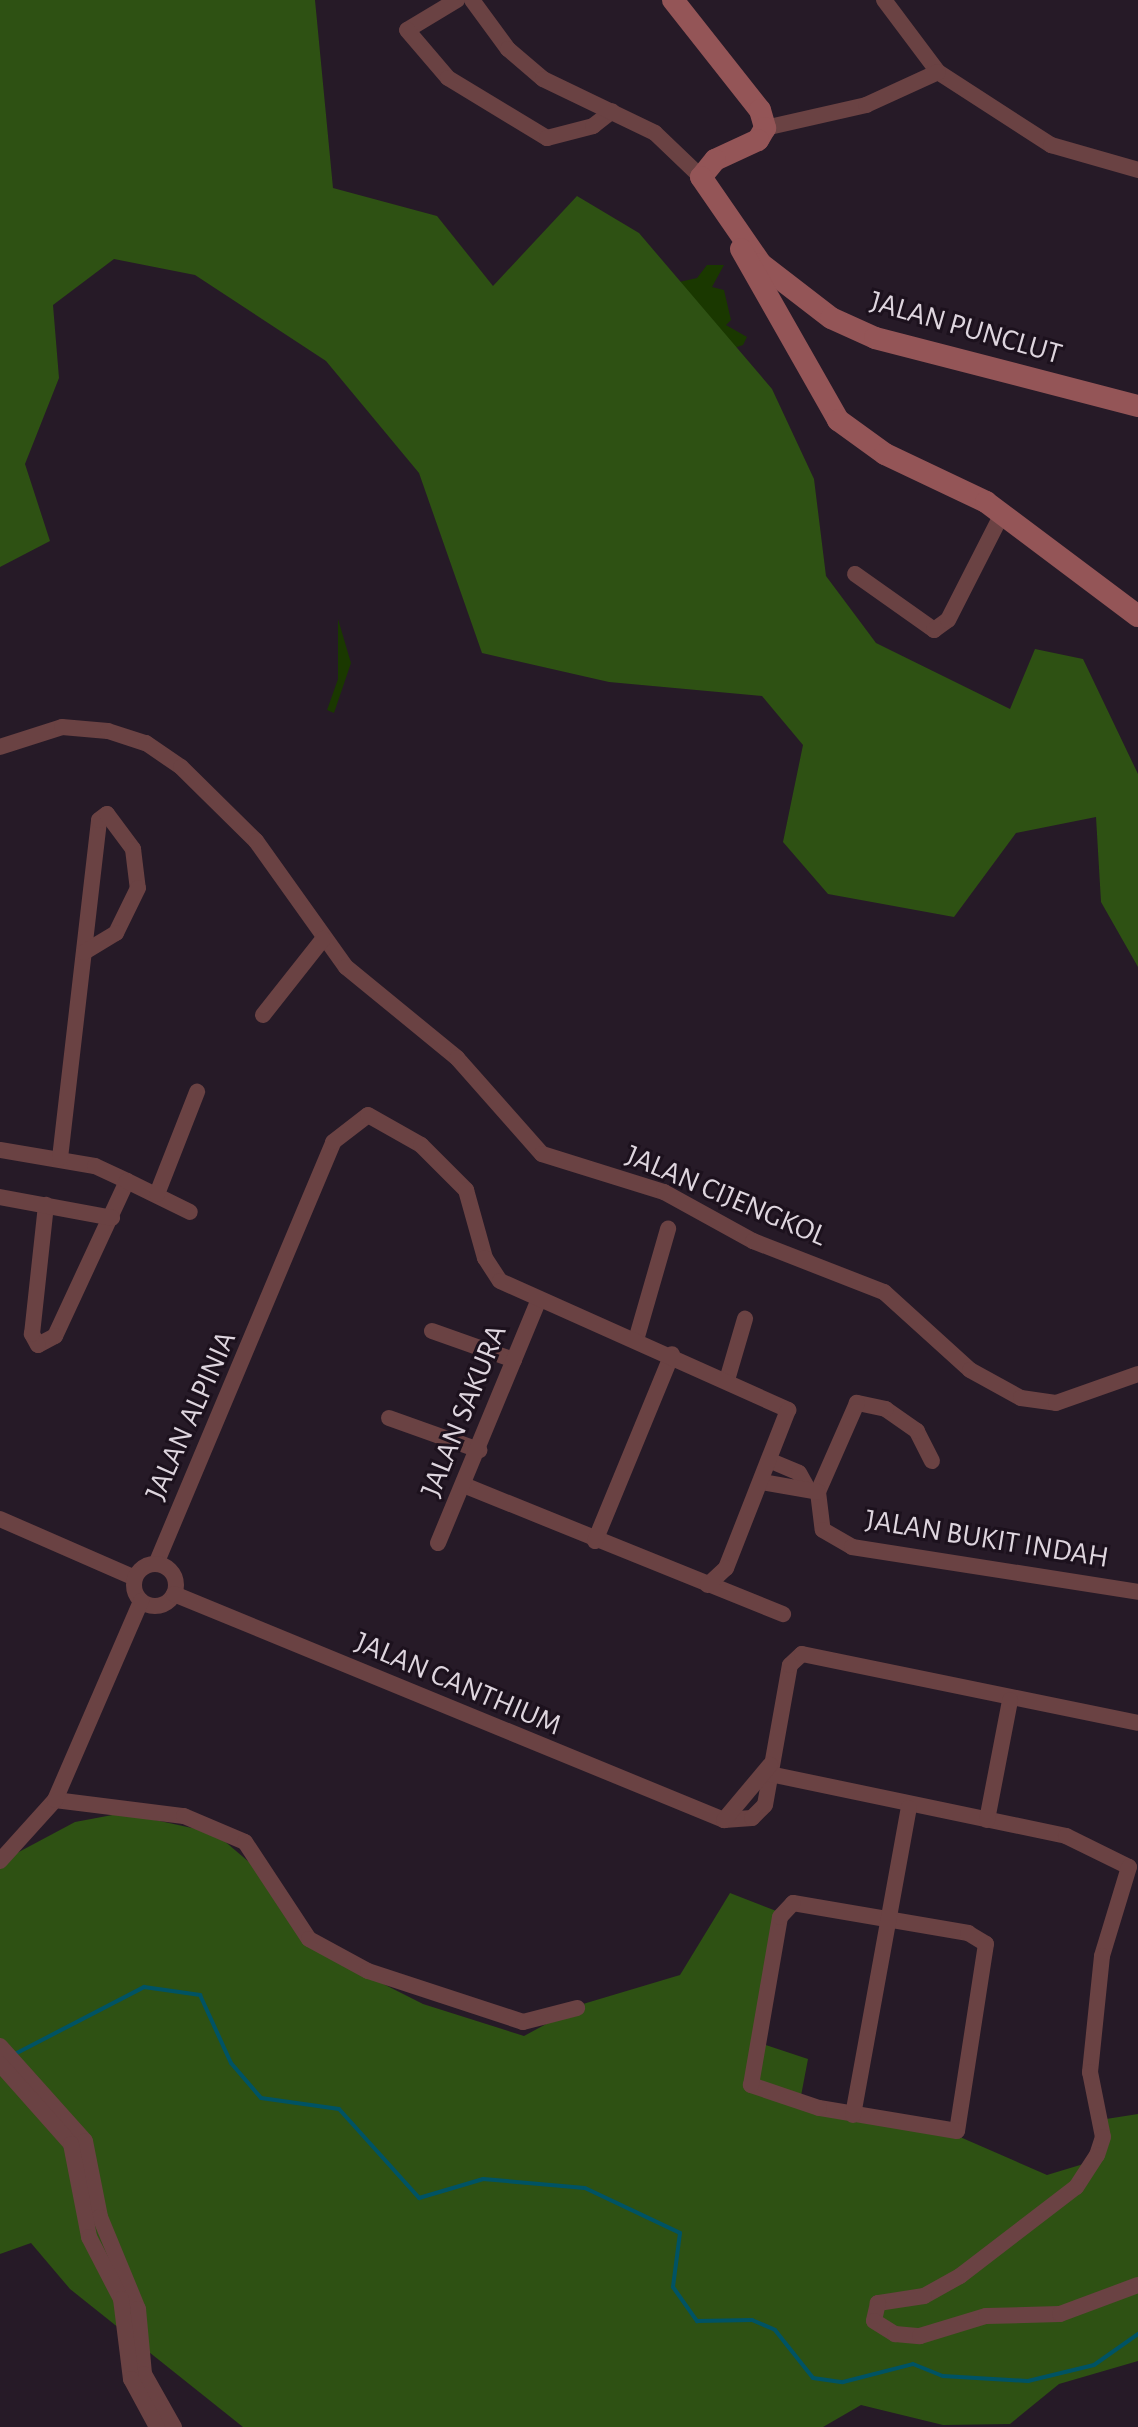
<!DOCTYPE html>
<style>
body{margin:0}
#map{position:relative;width:1138px;height:2427px;overflow:hidden;background:#261a27;font-family:"Alegreya Sans",sans-serif}
div>[style]{position:absolute}
.green>*{inset:0;background:#1a3800}
.forest>*{inset:0;background:#2e5113}
.stream>*{height:4px;margin:-2px;padding:0 2px;transform-origin:2px;border-radius:2px;background:#005364}
.street>*{height:16px;margin:-8px;padding:0 8px;transform-origin:8px;border-radius:8px;background:#6a4243}
.street>.ring{margin:-8px;padding:0;box-sizing:content-box;background:none;border:16px solid #6a4243;border-radius:50%}
.secondary>*{height:22px;margin:-11px;padding:0 11px;transform-origin:11px;border-radius:11px;background:#945557}
span{translate:-50% -50%;white-space:nowrap;text-align:center;line-height:1.15;-webkit-text-stroke:6px #1c111d;paint-order:stroke}
.street-label{font-size:30px;color:#ded5de}
</style>
<div id="map">
<div class="green">
<i style="clip-path:polygon(707px 265px,724px 265px,712px 287px,724px 290px,731px 320px,726px 325px,747px 337px,743px 345px,731px 349px,679px 282px,697px 278px)"></i>
<i style="clip-path:polygon(338px 619px,351px 663px,334px 713px,327px 710px,338px 679px)"></i>
</div>
<div class="forest">
<i style="clip-path:polygon(0 0,315px 0,333px 188px,437px 216px,493px 286px,577px 196px,639px 233px,772px 389px,814px 479px,826px 576px,876px 643px,1010px 709px,1035px 649px,1083px 659px,1138px 774px,1138px 967px,1101px 902px,1096px 817px,1016px 833px,954px 917px,828px 894px,783px 842px,803px 745px,762px 696px,609px 682px,482px 653px,419px 473px,326px 361px,195px 275px,114px 259px,53px 305px,59px 378px,25px 464px,50px 541px,0 567px)"></i>
<i style="clip-path:polygon(123px 1813px,215px 1833px,270px 1880px,312px 1948px,423px 2004px,524px 2036px,583px 2004px,680px 1975px,730px 1893px,784px 1914px,757px 2042px,808px 2059px,800px 2101px,960px 2137px,1047px 2175px,1100px 2159px,1106px 2119px,1138px 2114px,1138px 2361px,1059px 2384px,1010px 2424px,943px 2425px,861px 2405px,823px 2427px,243px 2427px,70px 2289px,31px 2243px,0 2254px,0 1852px,15px 1854px,75px 1822px)"></i>
</div>
<div class="stream">
<i style="left:13px;top:2055px;width:148px;rotate:-27.4deg"></i>
<i style="left:144px;top:1987px;width:57px;rotate:8.1deg"></i>
<i style="left:200px;top:1995px;width:75px;rotate:65.5deg"></i>
<i style="left:231px;top:2063px;width:46px;rotate:49.4deg"></i>
<i style="left:261px;top:2098px;width:79px;rotate:8deg"></i>
<i style="left:339px;top:2109px;width:120px;rotate:48deg"></i>
<i style="left:419px;top:2198px;width:67px;rotate:-16.5deg"></i>
<i style="left:483px;top:2179px;width:102px;rotate:5deg"></i>
<i style="left:585px;top:2188px;width:105px;rotate:25.3deg"></i>
<i style="left:680px;top:2233px;width:54px;rotate:97.4deg"></i>
<i style="left:673px;top:2287px;width:42px;rotate:54.8deg"></i>
<i style="left:697px;top:2321px;width:55px;rotate:-1deg"></i>
<i style="left:752px;top:2320px;width:25px;rotate:23deg"></i>
<i style="left:775px;top:2330px;width:61px;rotate:51.6deg"></i>
<i style="left:813px;top:2378px;width:30px;rotate:8deg"></i>
<i style="left:843px;top:2382px;width:72px;rotate:-14.4deg"></i>
<i style="left:913px;top:2364px;width:32px;rotate:22deg"></i>
<i style="left:943px;top:2376px;width:85px;rotate:3.4deg"></i>
<i style="left:1028px;top:2381px;width:68px;rotate:-13.6deg"></i>
<i style="left:1094px;top:2365px;width:54px;rotate:-35.2deg"></i>
</div>
<div class="street">
<i style="left:457px;top:0;width:58px;rotate:149deg"></i>
<i style="left:407px;top:30px;width:63px;rotate:49.5deg"></i>
<i style="left:448px;top:78px;width:116px;rotate:31.2deg"></i>
<i style="left:547px;top:138px;width:48px;rotate:-14.6deg"></i>
<i style="left:593px;top:126px;width:24px;rotate:-38deg"></i>
<i style="left:472px;top:0;width:61px;rotate:53.7deg"></i>
<i style="left:508px;top:49px;width:46px;rotate:40.6deg"></i>
<i style="left:543px;top:79px;width:124px;rotate:25.7deg"></i>
<i style="left:655px;top:133px;width:64px;rotate:43.7deg"></i>
<i style="left:884px;top:0;width:90px;rotate:53.1deg"></i>
<i style="left:938px;top:72px;width:135px;rotate:32.9deg"></i>
<i style="left:1051px;top:145px;width:91px;rotate:16deg"></i>
<i style="left:765px;top:128px;width:104px;rotate:-12.8deg"></i>
<i style="left:866px;top:105px;width:79px;rotate:-24.6deg"></i>
<i style="left:855px;top:574px;width:97px;rotate:35.3deg"></i>
<i style="left:934px;top:630px;width:17px;rotate:-36deg"></i>
<i style="left:948px;top:620px;width:119px;rotate:-63deg"></i>
<i style="left:0;top:747px;width:65px;rotate:-17.9deg"></i>
<i style="left:62px;top:727px;width:46px;rotate:5deg"></i>
<i style="left:108px;top:731px;width:40px;rotate:18deg"></i>
<i style="left:146px;top:743px;width:42px;rotate:34.4deg"></i>
<i style="left:181px;top:767px;width:105px;rotate:44.6deg"></i>
<i style="left:256px;top:841px;width:155px;rotate:54.5deg"></i>
<i style="left:346px;top:967px;width:144px;rotate:39.3deg"></i>
<i style="left:457px;top:1058px;width:128px;rotate:48.5deg"></i>
<i style="left:542px;top:1154px;width:128px;rotate:17.3deg"></i>
<i style="left:664px;top:1192px;width:102px;rotate:28.8deg"></i>
<i style="left:753px;top:1241px;width:141px;rotate:21.3deg"></i>
<i style="left:884px;top:1292px;width:116px;rotate:42.2deg"></i>
<i style="left:970px;top:1370px;width:58px;rotate:28.8deg"></i>
<i style="left:1021px;top:1398px;width:35px;rotate:8deg"></i>
<i style="left:1056px;top:1403px;width:87px;rotate:-19.5deg"></i>
<i style="left:263px;top:1015px;width:97px;rotate:-51.7deg"></i>
<i style="left:0;top:1150px;width:96px;rotate:9.6deg"></i>
<i style="left:95px;top:1166px;width:35px;rotate:25deg"></i>
<i style="left:127px;top:1181px;width:171px;rotate:114.9deg"></i>
<i style="left:55px;top:1336px;width:19px;rotate:152deg"></i>
<i style="left:38px;top:1345px;width:13px;rotate:-119deg"></i>
<i style="left:32px;top:1334px;width:130px;rotate:-83.8deg"></i>
<i style="left:60px;top:1158px;width:340px;rotate:-83.4deg"></i>
<i style="left:99px;top:820px;width:10px;rotate:-37deg"></i>
<i style="left:107px;top:814px;width:44px;rotate:53.4deg"></i>
<i style="left:133px;top:849px;width:39px;rotate:83deg"></i>
<i style="left:138px;top:888px;width:50px;rotate:116.1deg"></i>
<i style="left:116px;top:933px;width:37px;rotate:149deg"></i>
<i style="left:127px;top:1181px;width:70px;rotate:26.2deg"></i>
<i style="left:157px;top:1194px;width:110px;rotate:-68.6deg"></i>
<i style="left:0;top:1197px;width:114px;rotate:10.6deg"></i>
<i style="left:432px;top:1331px;width:87px;rotate:19.5deg"></i>
<i style="left:636px;top:1340px;width:116px;rotate:-73.9deg"></i>
<i style="left:727px;top:1380px;width:64px;rotate:-73.6deg"></i>
<i style="left:389px;top:1418px;width:96px;rotate:19.6deg"></i>
<i style="left:771px;top:1461px;width:30px;rotate:23deg"></i>
<i style="left:799px;top:1473px;width:18px;rotate:61deg"></i>
<i style="left:932px;top:1461px;width:34px;rotate:-117deg"></i>
<i style="left:917px;top:1431px;width:38px;rotate:-145deg"></i>
<i style="left:886px;top:1409px;width:30px;rotate:-168deg"></i>
<i style="left:857px;top:1403px;width:97px;rotate:113.7deg"></i>
<i style="left:818px;top:1492px;width:38px;rotate:83deg"></i>
<i style="left:823px;top:1530px;width:34px;rotate:30deg"></i>
<i style="left:852px;top:1547px;width:290px;rotate:8.9deg"></i>
<i style="left:762px;top:1482px;width:57px;rotate:10.1deg"></i>
<i style="left:466px;top:1486px;width:342px;rotate:22deg"></i>
<i style="left:0;top:1519px;width:147px;rotate:23.6deg"></i>
<i style="left:595px;top:1541px;width:202px;rotate:-67.6deg"></i>
<i style="left:438px;top:1543px;width:264px;rotate:-67.5deg"></i>
<i style="left:156px;top:1564px;width:458px;rotate:-67.2deg"></i>
<i style="left:333px;top:1142px;width:44px;rotate:-37.6deg"></i>
<i style="left:368px;top:1115px;width:61px;rotate:29.5deg"></i>
<i style="left:421px;top:1145px;width:64px;rotate:45deg"></i>
<i style="left:466px;top:1190px;width:71px;rotate:74.4deg"></i>
<i style="left:485px;top:1258px;width:27px;rotate:57deg"></i>
<i style="left:500px;top:1281px;width:316px;rotate:24.1deg"></i>
<i style="left:788px;top:1410px;width:170px;rotate:111.4deg"></i>
<i style="left:726px;top:1568px;width:25px;rotate:137deg"></i>
<i class="ring" style="left:134px;top:1564px;width:26px;height:26px"></i>
<i style="left:174px;top:1594px;width:595px;rotate:22.34deg"></i>
<i style="left:724px;top:1820px;width:28px;rotate:-4deg"></i>
<i style="left:752px;top:1818px;width:18px;rotate:-45deg"></i>
<i style="left:765px;top:1805px;width:142px;rotate:-79.9deg"></i>
<i style="left:790px;top:1665px;width:16px;rotate:-43deg"></i>
<i style="left:802px;top:1654px;width:342px;rotate:11.6deg"></i>
<i style="left:765px;top:1773px;width:308px;rotate:11.8deg"></i>
<i style="left:1066px;top:1836px;width:70px;rotate:26.2deg"></i>
<i style="left:55px;top:1800px;width:130px;rotate:7.1deg"></i>
<i style="left:184px;top:1816px;width:66px;rotate:23.1deg"></i>
<i style="left:245px;top:1842px;width:116px;rotate:56.6deg"></i>
<i style="left:309px;top:1939px;width:67px;rotate:28.5deg"></i>
<i style="left:368px;top:1971px;width:163px;rotate:18.2deg"></i>
<i style="left:523px;top:2022px;width:56px;rotate:-14.5deg"></i>
<i style="left:724px;top:1820px;width:72px;rotate:-50.1deg"></i>
<i style="left:987px;top:1820px;width:122px;rotate:-79.1deg"></i>
<i style="left:0;top:1861px;width:82px;rotate:-48deg"></i>
<i style="left:55px;top:1800px;width:217px;rotate:-66.6deg"></i>
<i style="left:1129px;top:1867px;width:93px;rotate:106.9deg"></i>
<i style="left:1102px;top:1956px;width:117px;rotate:95.9deg"></i>
<i style="left:1090px;top:2072px;width:66px;rotate:78.7deg"></i>
<i style="left:1103px;top:2137px;width:19px;rotate:108deg"></i>
<i style="left:1097px;top:2155px;width:38px;rotate:123deg"></i>
<i style="left:1076px;top:2187px;width:146px;rotate:142.5deg"></i>
<i style="left:960px;top:2276px;width:41px;rotate:150.9deg"></i>
<i style="left:924px;top:2296px;width:47px;rotate:171.3deg"></i>
<i style="left:878px;top:2303px;width:18px;rotate:103deg"></i>
<i style="left:874px;top:2321px;width:25px;rotate:32deg"></i>
<i style="left:895px;top:2334px;width:25px;rotate:5deg"></i>
<i style="left:920px;top:2336px;width:69px;rotate:-16.9deg"></i>
<i style="left:986px;top:2316px;width:74px;rotate:-1.5deg"></i>
<i style="left:1060px;top:2314px;width:83px;rotate:-20.4deg"></i>
<i style="left:793px;top:1903px;width:178px;rotate:9.7deg"></i>
<i style="left:968px;top:1933px;width:21px;rotate:31deg"></i>
<i style="left:986px;top:1944px;width:189px;rotate:98.8deg"></i>
<i style="left:957px;top:2131px;width:140px;rotate:-170.5deg"></i>
<i style="left:819px;top:2108px;width:72px;rotate:-161.3deg"></i>
<i style="left:751px;top:2085px;width:170px;rotate:-80.2deg"></i>
<i style="left:780px;top:1917px;width:19px;rotate:-47deg"></i>
<i style="left:0;top:2046px;width:127px;rotate:48.2deg"></i>
<i style="left:85px;top:2141px;width:77px;rotate:78.8deg"></i>
<i style="left:100px;top:2217px;width:100px;rotate:67.6deg"></i>
<i style="left:138px;top:2309px;width:65px;rotate:84.7deg"></i>
<i style="left:144px;top:2374px;width:61px;rotate:60.5deg"></i>
<i style="left:0;top:2064px;width:107px;rotate:48.4deg"></i>
<i style="left:71px;top:2144px;width:95px;rotate:79deg"></i>
<i style="left:89px;top:2237px;width:70px;rotate:62.7deg"></i>
<i style="left:121px;top:2299px;width:81px;rotate:82.9deg"></i>
<i style="left:131px;top:2379px;width:55px;rotate:61.6deg"></i>
<i style="left:853px;top:2115px;width:312px;rotate:-79.7deg"></i>
</div>
<div class="secondary">
<i style="left:673px;top:0;width:140px;rotate:51.7deg"></i>
<i style="left:760px;top:110px;width:19px;rotate:74deg"></i>
<i style="left:765px;top:128px;width:14px;rotate:120deg"></i>
<i style="left:758px;top:140px;width:47px;rotate:155.1deg"></i>
<i style="left:715px;top:160px;width:22px;rotate:129deg"></i>
<i style="left:701px;top:177px;width:106px;rotate:55.4deg"></i>
<i style="left:761px;top:264px;width:88px;rotate:37.6deg"></i>
<i style="left:831px;top:318px;width:48px;rotate:24.4deg"></i>
<i style="left:875px;top:338px;width:272px;rotate:14.5deg"></i>
<i style="left:741px;top:249px;width:197px;rotate:60.4deg"></i>
<i style="left:838px;top:420px;width:58px;rotate:35.9deg"></i>
<i style="left:885px;top:454px;width:112px;rotate:25.4deg"></i>
<i style="left:986px;top:502px;width:190px;rotate:36.9deg"></i>
</div>
<div class="street-label">
<span style="left:966px;top:328px;rotate:16deg">JALAN PUNCLUT</span>
<span style="left:726px;top:1196px;rotate:23deg">JALAN CIJENGKOL</span>
<span style="left:464px;top:1411px;rotate:-68deg">JALAN SAKURA</span>
<span style="left:191px;top:1416px;rotate:-66deg">JALAN ALPINIA</span>
<span style="left:987px;top:1539px;rotate:9deg">JALAN BUKIT INDAH</span>
<span style="left:458px;top:1684px;rotate:23deg">JALAN CANTHIUM</span>
</div>
</div>
